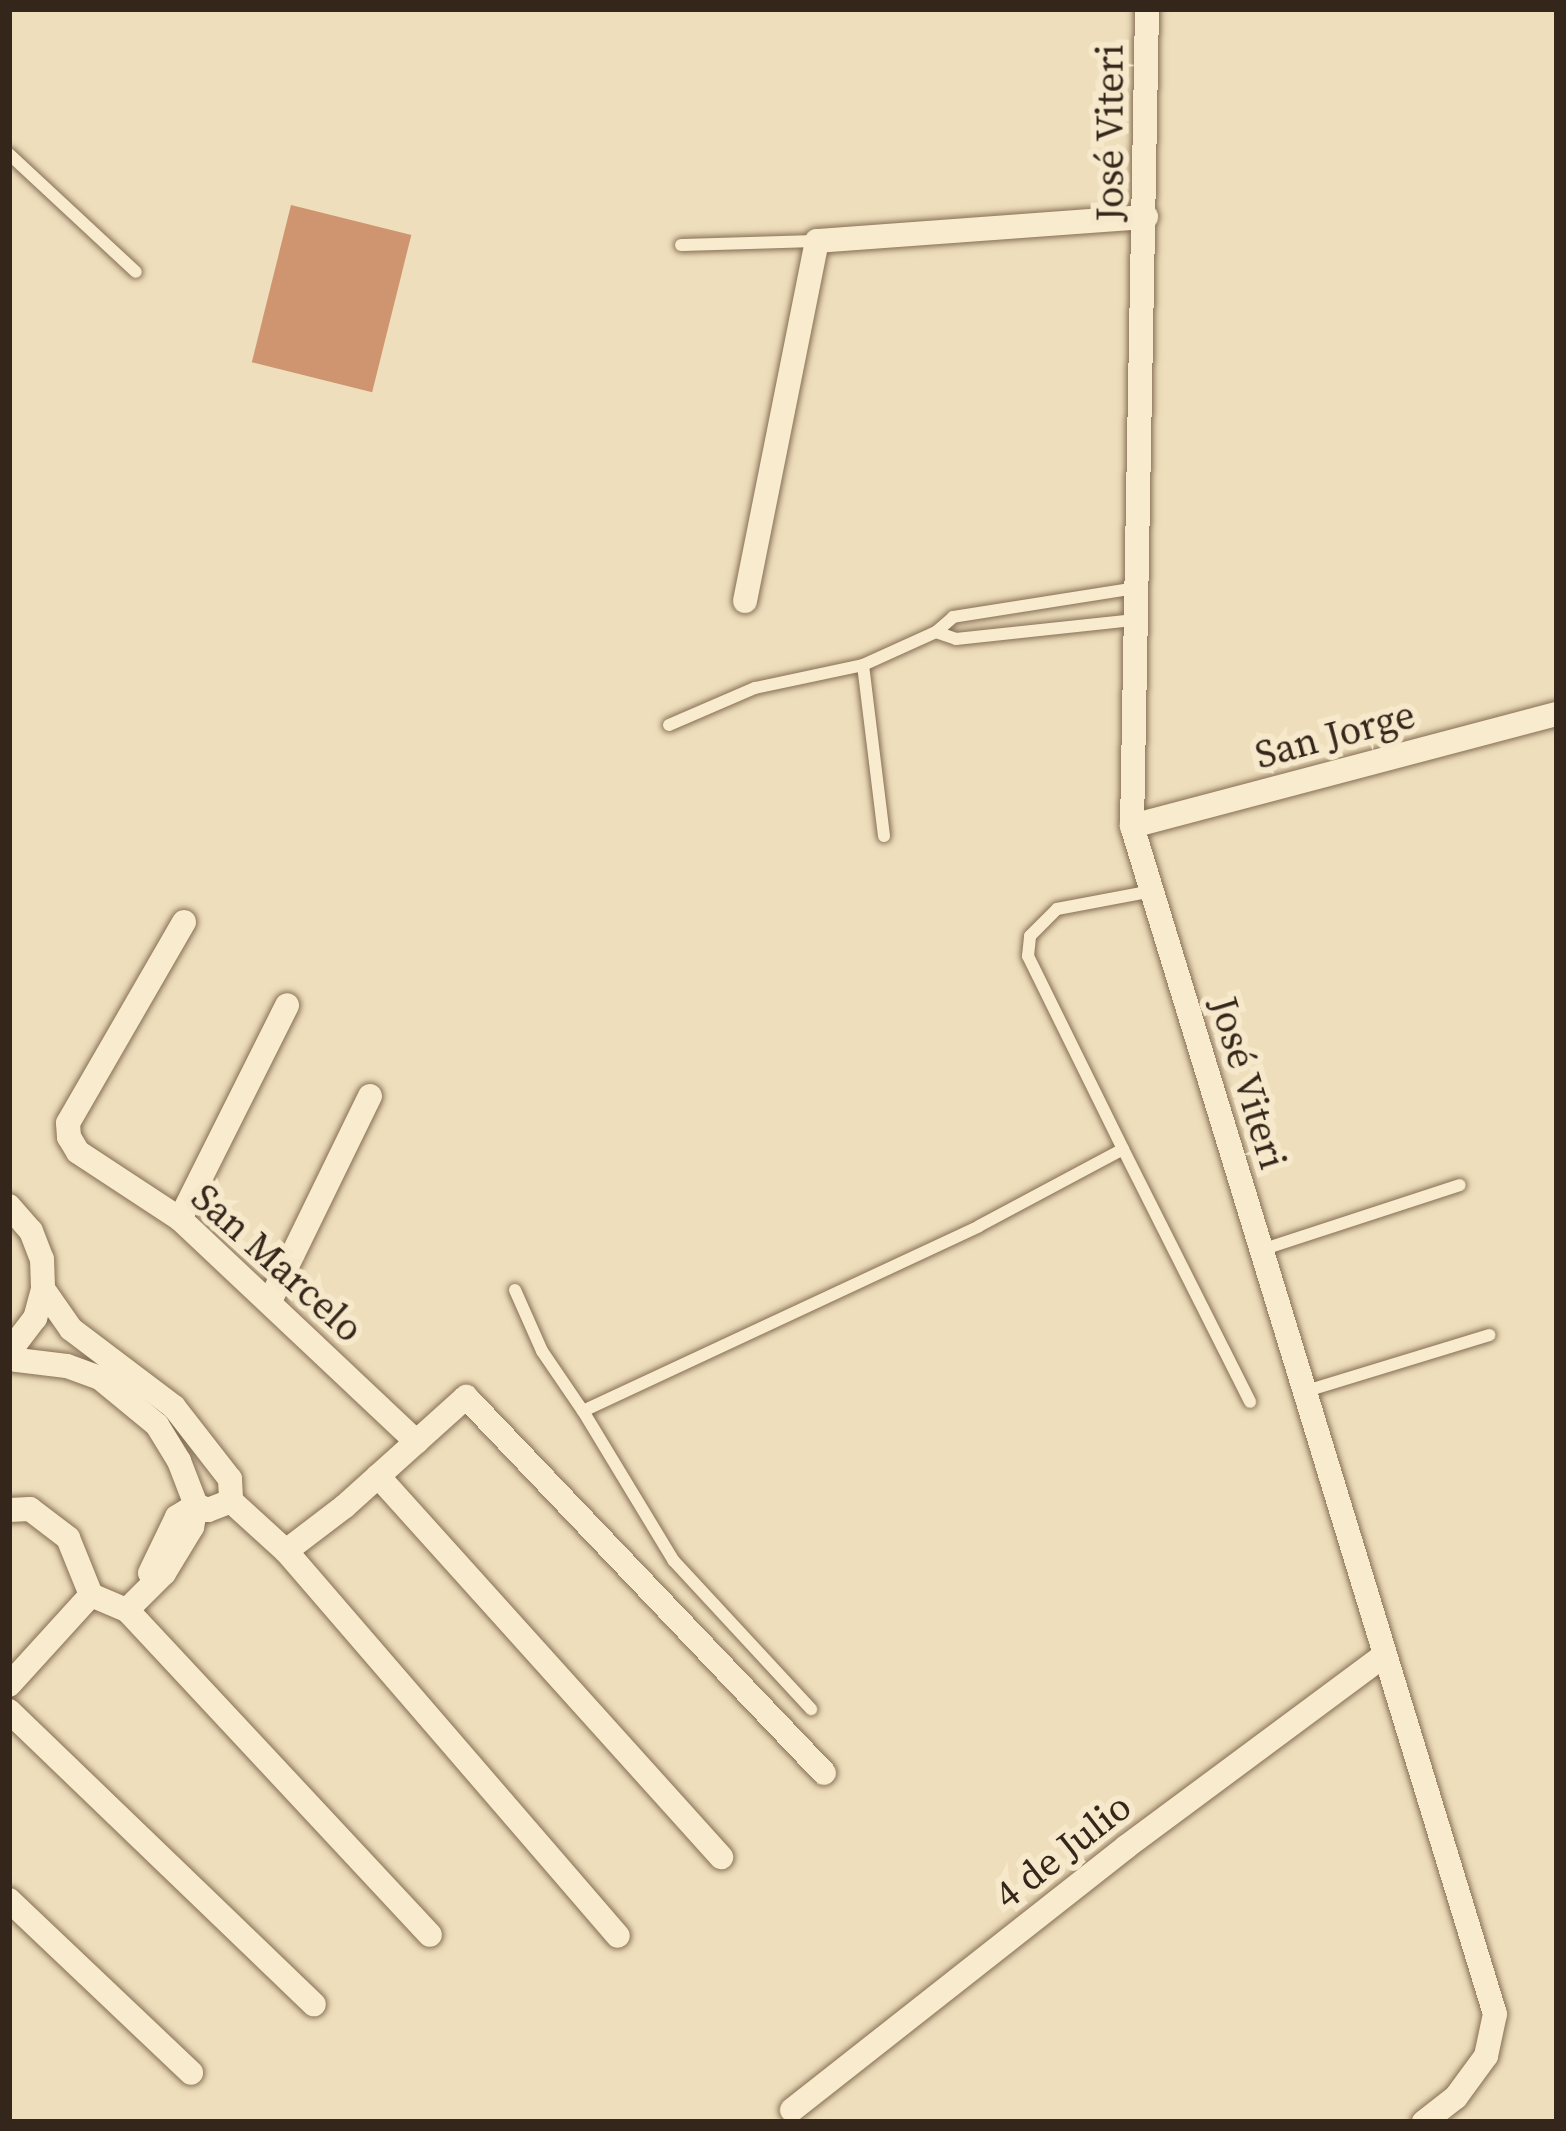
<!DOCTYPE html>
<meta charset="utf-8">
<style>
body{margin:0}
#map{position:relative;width:1566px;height:2131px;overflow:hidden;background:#eedebb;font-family:"Source Serif 4",serif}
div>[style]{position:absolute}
.building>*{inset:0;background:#ce9570;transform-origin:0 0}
.roads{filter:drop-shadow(0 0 3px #866e55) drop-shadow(0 0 3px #866e55)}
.lane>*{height:12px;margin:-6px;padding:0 6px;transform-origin:6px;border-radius:6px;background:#f9ecce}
.street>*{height:24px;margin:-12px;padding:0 12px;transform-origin:12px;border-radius:12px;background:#f9ecce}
span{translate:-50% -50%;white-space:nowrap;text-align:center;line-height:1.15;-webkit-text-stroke:12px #f6e8cb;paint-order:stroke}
.street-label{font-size:39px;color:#34261a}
.frame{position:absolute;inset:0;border:12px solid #34261a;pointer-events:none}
</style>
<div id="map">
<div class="building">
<i style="left:291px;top:205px;width:124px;height:162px;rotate:14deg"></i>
</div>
<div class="roads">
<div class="lane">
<i style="left:9px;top:154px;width:173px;rotate:42.9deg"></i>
<i style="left:681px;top:245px;width:136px;rotate:-1.7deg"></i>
<i style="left:936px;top:632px;width:21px;rotate:19deg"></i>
<i style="left:956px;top:639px;width:180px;rotate:-6.1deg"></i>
<i style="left:669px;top:725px;width:94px;rotate:-23.3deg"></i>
<i style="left:755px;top:688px;width:110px;rotate:-12deg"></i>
<i style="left:884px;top:836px;width:172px;rotate:-97deg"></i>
<i style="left:863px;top:665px;width:80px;rotate:-24.3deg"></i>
<i style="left:936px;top:632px;width:23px;rotate:-41deg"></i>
<i style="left:953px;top:617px;width:185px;rotate:-9deg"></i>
<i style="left:1123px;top:1149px;width:283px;rotate:63.3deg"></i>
<i style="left:1261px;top:1250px;width:209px;rotate:-18.1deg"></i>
<i style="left:515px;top:1290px;width:67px;rotate:66.1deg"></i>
<i style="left:542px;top:1351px;width:73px;rotate:55.7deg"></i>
<i style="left:583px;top:1411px;width:437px;rotate:-25deg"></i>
<i style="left:979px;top:1226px;width:163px;rotate:-28.1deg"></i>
<i style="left:1123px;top:1149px;width:215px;rotate:-116.2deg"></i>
<i style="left:1028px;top:956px;width:20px;rotate:-84deg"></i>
<i style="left:1030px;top:936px;width:38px;rotate:-45deg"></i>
<i style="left:1057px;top:909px;width:97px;rotate:-10.7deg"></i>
<i style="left:1303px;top:1392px;width:195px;rotate:-17deg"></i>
<i style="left:583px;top:1411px;width:175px;rotate:58.8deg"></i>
<i style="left:674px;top:1561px;width:202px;rotate:47.2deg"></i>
</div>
<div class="street">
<i style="left:1147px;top:9px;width:817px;rotate:91.05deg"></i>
<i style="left:1132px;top:826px;width:1242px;rotate:73.01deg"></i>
<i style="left:1495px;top:2014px;width:43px;rotate:102.1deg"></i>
<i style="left:1486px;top:2056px;width:51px;rotate:126.2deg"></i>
<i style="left:1456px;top:2097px;width:41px;rotate:142deg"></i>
<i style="left:745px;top:601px;width:367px;rotate:-78.7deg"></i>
<i style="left:817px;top:241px;width:330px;rotate:-4.2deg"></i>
<i style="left:1132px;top:826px;width:440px;rotate:-14.8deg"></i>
<i style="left:184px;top:922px;width:232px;rotate:120deg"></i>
<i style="left:68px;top:1123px;width:14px;rotate:86deg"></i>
<i style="left:69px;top:1137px;width:17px;rotate:59deg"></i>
<i style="left:78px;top:1152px;width:122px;rotate:33.3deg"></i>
<i style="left:180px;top:1219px;width:325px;rotate:43.3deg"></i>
<i style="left:9px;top:1206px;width:33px;rotate:49deg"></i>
<i style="left:31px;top:1231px;width:30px;rotate:69deg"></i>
<i style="left:42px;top:1259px;width:30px;rotate:88deg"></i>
<i style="left:43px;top:1289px;width:30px;rotate:105deg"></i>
<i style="left:35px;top:1318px;width:43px;rotate:127.4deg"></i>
<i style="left:180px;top:1219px;width:239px;rotate:-63.4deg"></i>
<i style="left:43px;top:1289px;width:49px;rotate:55deg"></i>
<i style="left:71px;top:1329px;width:129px;rotate:37.1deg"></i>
<i style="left:174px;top:1407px;width:91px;rotate:52.1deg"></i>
<i style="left:230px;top:1479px;width:22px;rotate:87deg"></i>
<i style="left:231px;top:1501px;width:74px;rotate:42.3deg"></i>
<i style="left:286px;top:1551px;width:508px;rotate:49.23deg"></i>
<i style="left:270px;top:1301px;width:228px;rotate:-64deg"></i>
<i style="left:9px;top:1359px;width:58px;rotate:6.9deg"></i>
<i style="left:67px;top:1366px;width:35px;rotate:20deg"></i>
<i style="left:100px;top:1378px;width:74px;rotate:39.5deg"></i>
<i style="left:157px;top:1425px;width:42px;rotate:58.6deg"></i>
<i style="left:179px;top:1461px;width:47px;rotate:68.9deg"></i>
<i style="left:196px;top:1505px;width:22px;rotate:100deg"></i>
<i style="left:192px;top:1527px;width:54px;rotate:121.3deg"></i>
<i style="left:164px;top:1573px;width:52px;rotate:135deg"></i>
<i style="left:378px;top:1476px;width:513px;rotate:48deg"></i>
<i style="left:9px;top:1510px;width:21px;rotate:-3deg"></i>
<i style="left:30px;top:1509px;width:48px;rotate:37.3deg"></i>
<i style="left:68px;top:1538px;width:61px;rotate:68deg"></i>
<i style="left:91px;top:1595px;width:39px;rotate:23deg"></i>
<i style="left:127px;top:1610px;width:444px;rotate:47deg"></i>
<i style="left:286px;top:1551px;width:74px;rotate:-37.3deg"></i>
<i style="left:345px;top:1506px;width:163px;rotate:-42deg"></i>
<i style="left:466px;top:1397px;width:519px;rotate:46.4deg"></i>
<i style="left:150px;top:1573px;width:62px;rotate:-64.3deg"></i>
<i style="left:177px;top:1517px;width:22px;rotate:-32deg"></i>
<i style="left:196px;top:1505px;width:13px;rotate:23deg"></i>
<i style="left:208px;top:1510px;width:25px;rotate:-21deg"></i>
<i style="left:9px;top:1685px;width:122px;rotate:-47.7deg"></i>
<i style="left:9px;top:1711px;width:423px;rotate:43.9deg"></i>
<i style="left:9px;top:1900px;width:251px;rotate:43.5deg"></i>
<i style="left:792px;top:2110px;width:425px;rotate:-38.2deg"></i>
<i style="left:1126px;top:1847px;width:320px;rotate:-36.6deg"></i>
</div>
</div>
<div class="street-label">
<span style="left:1110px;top:133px;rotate:-90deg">José Viteri</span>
<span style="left:1335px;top:735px;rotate:-15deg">San Jorge</span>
<span style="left:1248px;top:1083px;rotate:73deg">José Viteri</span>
<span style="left:277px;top:1263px;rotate:42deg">San Marcelo</span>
<span style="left:1063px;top:1851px;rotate:-38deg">4 de Julio</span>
</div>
<div class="frame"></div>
</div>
